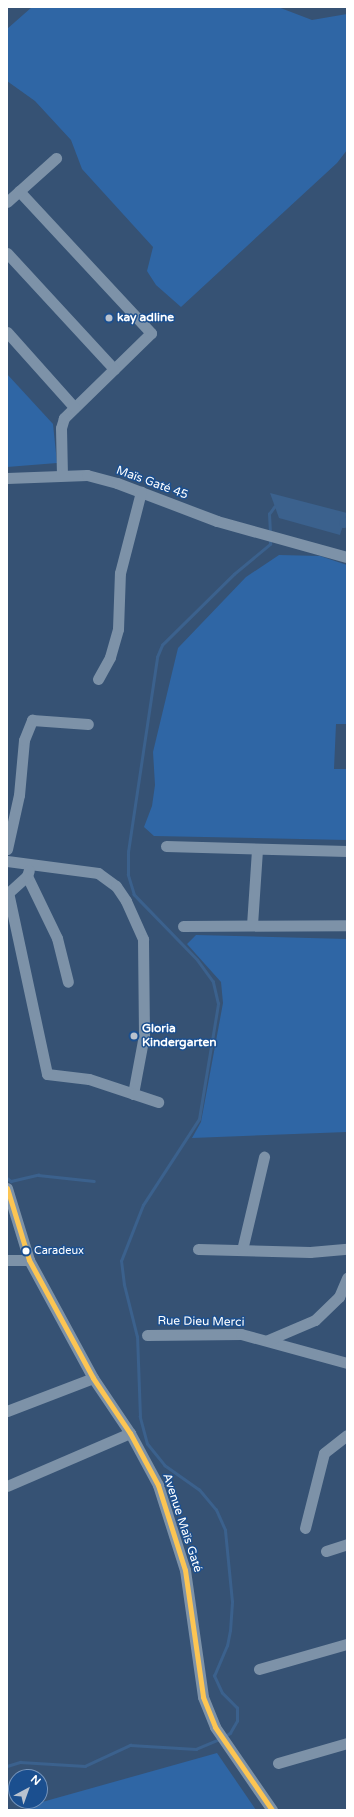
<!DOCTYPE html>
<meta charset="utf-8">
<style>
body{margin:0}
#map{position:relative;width:354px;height:1817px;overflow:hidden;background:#365274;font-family:"Varela Round",sans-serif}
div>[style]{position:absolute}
.green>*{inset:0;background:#2f66a5}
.water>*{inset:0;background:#3b618d}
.stream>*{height:2.5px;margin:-1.25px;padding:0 1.25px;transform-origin:1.25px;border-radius:1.25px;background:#3b618d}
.canal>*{height:10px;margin:-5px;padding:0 5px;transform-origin:5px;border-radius:5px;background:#3b618d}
.minor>*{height:11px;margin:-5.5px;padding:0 5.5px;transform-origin:5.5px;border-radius:5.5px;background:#7d92a8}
.bus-1>*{height:5px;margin:-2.5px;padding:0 2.5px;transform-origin:2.5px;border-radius:2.5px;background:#fcc553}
.dots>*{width:11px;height:11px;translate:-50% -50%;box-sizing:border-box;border:2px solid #1b4f8f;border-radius:50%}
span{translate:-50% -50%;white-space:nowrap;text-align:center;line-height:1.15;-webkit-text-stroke:3px #1b4f8f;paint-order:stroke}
.bus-label{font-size:11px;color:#fff}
.left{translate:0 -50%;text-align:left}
.poi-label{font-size:12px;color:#fff;font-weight:700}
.street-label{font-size:12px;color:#fff}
.frame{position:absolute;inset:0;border:8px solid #fff;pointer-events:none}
.north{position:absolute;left:8px;top:1769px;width:40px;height:40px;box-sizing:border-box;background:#1b4f8f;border:1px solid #7695bc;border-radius:50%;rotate:41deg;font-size:11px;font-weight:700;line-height:16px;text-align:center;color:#fff}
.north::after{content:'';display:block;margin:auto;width:14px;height:18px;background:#b9c2ce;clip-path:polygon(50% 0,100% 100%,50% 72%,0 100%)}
</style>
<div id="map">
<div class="green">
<i style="clip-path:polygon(32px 7px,278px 7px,312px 20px,347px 14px,347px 150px,337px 163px,181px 307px,156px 285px,147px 271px,153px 247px,82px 169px,71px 140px,35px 101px,7px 81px,7px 29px)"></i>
<i style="clip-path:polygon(7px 374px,53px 424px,57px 463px,7px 467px)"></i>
<i style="clip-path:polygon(279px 555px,320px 556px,347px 565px,347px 724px,336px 724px,334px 769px,347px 769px,347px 840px,154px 836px,144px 827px,152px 806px,155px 785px,153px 752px,178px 648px,246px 577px)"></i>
<i style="clip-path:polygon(196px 935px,347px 939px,347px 1132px,192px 1138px,201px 1122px,223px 1003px,221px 982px,187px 944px)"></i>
<i style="clip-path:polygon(217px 1753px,256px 1810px,24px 1810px,28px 1806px)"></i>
</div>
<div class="water">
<i style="clip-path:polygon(270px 493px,347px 513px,340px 535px,279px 518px)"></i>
</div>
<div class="stream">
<i style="left:311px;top:7px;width:28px"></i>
<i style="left:270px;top:533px;width:19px;rotate:-93deg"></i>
<i style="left:269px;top:514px;width:9px;rotate:-54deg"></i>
<i style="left:7px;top:1178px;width:5px;rotate:37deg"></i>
<i style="left:11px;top:1181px;width:28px;rotate:-13deg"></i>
<i style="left:38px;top:1175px;width:56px;rotate:6.1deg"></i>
<i style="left:225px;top:1736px;width:6px;rotate:-31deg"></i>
<i style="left:230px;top:1733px;width:14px;rotate:-60deg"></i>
<i style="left:237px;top:1721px;width:13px;rotate:-90deg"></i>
<i style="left:237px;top:1708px;width:21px;rotate:-135deg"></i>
<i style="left:222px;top:1693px;width:19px;rotate:-115deg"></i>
<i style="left:214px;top:1676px;width:33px;rotate:-67deg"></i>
<i style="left:227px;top:1646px;width:15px;rotate:-79deg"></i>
<i style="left:230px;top:1631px;width:29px;rotate:-86deg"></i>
<i style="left:232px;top:1602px;width:72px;rotate:-95.6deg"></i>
<i style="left:225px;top:1530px;width:22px;rotate:-114deg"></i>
<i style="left:216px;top:1510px;width:26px;rotate:-130deg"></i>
<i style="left:199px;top:1490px;width:42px;rotate:-144.8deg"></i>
<i style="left:165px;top:1466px;width:28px;rotate:-129deg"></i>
<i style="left:147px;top:1444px;width:28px;rotate:-105deg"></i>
<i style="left:140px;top:1417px;width:80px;rotate:-92.1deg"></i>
<i style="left:137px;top:1337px;width:54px;rotate:-104deg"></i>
<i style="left:124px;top:1285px;width:24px;rotate:-97deg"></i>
<i style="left:121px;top:1261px;width:60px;rotate:-68.6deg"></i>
<i style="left:143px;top:1205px;width:103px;rotate:-56.9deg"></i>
<i style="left:199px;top:1119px;width:117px;rotate:-80.6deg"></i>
<i style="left:218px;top:1004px;width:23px;rotate:-103deg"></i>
<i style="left:213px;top:982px;width:27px;rotate:-126deg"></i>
<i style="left:197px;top:960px;width:91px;rotate:-134.1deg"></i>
<i style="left:134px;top:895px;width:21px;rotate:-107deg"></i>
<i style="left:128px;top:875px;width:23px;rotate:-90deg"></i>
<i style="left:128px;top:852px;width:197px;rotate:-81.5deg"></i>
<i style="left:157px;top:657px;width:13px;rotate:-67deg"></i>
<i style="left:162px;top:645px;width:101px;rotate:-44.6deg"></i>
<i style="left:234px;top:574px;width:47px;rotate:-39.8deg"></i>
<i style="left:270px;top:544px;width:6px;rotate:-90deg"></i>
<i style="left:7px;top:1766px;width:14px;rotate:-17deg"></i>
<i style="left:20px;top:1762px;width:65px;rotate:3.5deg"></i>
<i style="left:85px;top:1766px;width:50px;rotate:-25deg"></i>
<i style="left:130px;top:1745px;width:66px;rotate:3.5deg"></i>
<i style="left:196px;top:1749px;width:26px;rotate:-23deg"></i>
</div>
<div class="canal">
<i style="left:344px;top:523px;width:3px;rotate:-18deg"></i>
</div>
<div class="minor">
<i style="left:19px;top:191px;width:194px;rotate:47.1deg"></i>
<i style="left:151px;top:333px;width:122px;rotate:135.7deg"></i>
<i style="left:64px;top:418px;width:10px;rotate:107deg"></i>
<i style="left:61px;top:428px;width:46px;rotate:88.8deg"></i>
<i style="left:7px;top:202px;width:66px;rotate:-41.9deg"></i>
<i style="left:7px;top:253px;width:158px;rotate:47.3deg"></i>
<i style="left:7px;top:332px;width:101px;rotate:48.2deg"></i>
<i style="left:7px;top:478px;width:80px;rotate:-2.1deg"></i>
<i style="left:87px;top:475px;width:31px;rotate:15deg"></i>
<i style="left:117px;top:483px;width:107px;rotate:20.8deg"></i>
<i style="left:217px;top:521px;width:135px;rotate:15.5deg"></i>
<i style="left:98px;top:679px;width:25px;rotate:-61deg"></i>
<i style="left:110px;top:657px;width:29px;rotate:-74deg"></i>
<i style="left:118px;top:629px;width:56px;rotate:-88deg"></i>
<i style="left:120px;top:573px;width:84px;rotate:-75.5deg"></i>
<i style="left:166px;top:846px;width:181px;rotate:1.6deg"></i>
<i style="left:7px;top:849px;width:55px;rotate:-77.5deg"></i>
<i style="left:19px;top:795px;width:55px;rotate:-84.8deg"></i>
<i style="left:24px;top:740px;width:22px;rotate:-68deg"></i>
<i style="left:32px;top:720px;width:56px;rotate:4.1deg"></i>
<i style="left:7px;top:861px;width:92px;rotate:7.5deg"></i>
<i style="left:98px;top:873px;width:22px;rotate:36deg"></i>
<i style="left:116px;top:886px;width:18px;rotate:56deg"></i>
<i style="left:126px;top:901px;width:42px;rotate:65.9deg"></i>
<i style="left:143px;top:939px;width:96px;rotate:89.4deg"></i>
<i style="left:144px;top:1035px;width:60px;rotate:100.6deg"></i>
<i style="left:27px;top:876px;width:69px;rotate:64.2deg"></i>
<i style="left:57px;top:938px;width:45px;rotate:76deg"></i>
<i style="left:8px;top:892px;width:186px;rotate:77.9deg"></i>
<i style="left:47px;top:1074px;width:42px;rotate:6.8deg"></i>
<i style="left:89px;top:1079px;width:73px;rotate:18.4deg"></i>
<i style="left:7px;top:894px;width:27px;rotate:-42deg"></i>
<i style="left:27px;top:876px;width:6px;rotate:-72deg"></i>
<i style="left:252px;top:925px;width:76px;rotate:-86.2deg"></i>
<i style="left:183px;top:926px;width:164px;rotate:-0.3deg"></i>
<i style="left:7px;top:1188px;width:75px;rotate:73deg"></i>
<i style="left:29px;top:1260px;width:134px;rotate:61.5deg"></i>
<i style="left:93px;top:1378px;width:66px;rotate:56.1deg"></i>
<i style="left:130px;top:1433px;width:59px;rotate:61.7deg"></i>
<i style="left:158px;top:1485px;width:89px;rotate:72.4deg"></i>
<i style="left:185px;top:1570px;width:128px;rotate:81.9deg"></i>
<i style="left:203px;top:1697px;width:32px;rotate:68deg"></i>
<i style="left:215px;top:1727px;width:101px;rotate:55.5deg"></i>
<i style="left:198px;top:1249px;width:112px;rotate:1.5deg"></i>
<i style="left:310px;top:1252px;width:37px;rotate:-5deg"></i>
<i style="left:242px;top:1250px;width:96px;rotate:-76.7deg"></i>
<i style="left:7px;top:1260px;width:22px"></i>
<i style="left:147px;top:1335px;width:94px;rotate:-0.6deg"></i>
<i style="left:241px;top:1334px;width:110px;rotate:15.3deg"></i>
<i style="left:268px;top:1340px;width:51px;rotate:-23.1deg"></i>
<i style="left:315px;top:1320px;width:33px;rotate:-44deg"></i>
<i style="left:339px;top:1297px;width:21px;rotate:-67deg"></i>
<i style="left:7px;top:1411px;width:92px;rotate:-21deg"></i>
<i style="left:7px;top:1486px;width:134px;rotate:-23.3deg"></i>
<i style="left:305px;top:1528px;width:77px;rotate:-75.8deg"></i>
<i style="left:324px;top:1453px;width:29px;rotate:-38deg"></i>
<i style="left:326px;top:1551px;width:22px;rotate:-18deg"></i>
<i style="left:259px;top:1669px;width:91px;rotate:-15.9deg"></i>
<i style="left:278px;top:1763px;width:72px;rotate:-16.2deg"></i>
</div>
<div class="bus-1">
<i style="left:7px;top:1188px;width:75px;rotate:73deg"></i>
<i style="left:29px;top:1260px;width:134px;rotate:61.5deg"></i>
<i style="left:93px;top:1378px;width:66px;rotate:56.1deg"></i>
<i style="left:130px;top:1433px;width:59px;rotate:61.7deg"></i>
<i style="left:158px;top:1485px;width:89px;rotate:72.4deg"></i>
<i style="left:185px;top:1570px;width:128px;rotate:81.9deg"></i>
<i style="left:203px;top:1697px;width:32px;rotate:68deg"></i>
<i style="left:215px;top:1727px;width:101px;rotate:55.5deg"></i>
</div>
<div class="dots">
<i style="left:109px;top:318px;background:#b9c2ce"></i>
<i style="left:134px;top:1036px;background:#b9c2ce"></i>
<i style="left:26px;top:1251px;background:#fff"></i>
</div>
<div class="bus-label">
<span class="left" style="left:34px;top:1251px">Caradeux</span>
</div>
<div class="poi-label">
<span class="left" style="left:117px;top:318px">kay adline</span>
<span class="left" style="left:142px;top:1036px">Gloria<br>Kindergarten</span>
</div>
<div class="street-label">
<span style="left:152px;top:483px;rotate:20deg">Maïs Gaté 45</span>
<span style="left:201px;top:1322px;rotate:1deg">Rue Dieu Merci</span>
<span style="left:182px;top:1523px;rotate:72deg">Avenue Maïs Gaté</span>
</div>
<div class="frame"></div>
<div class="north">N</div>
</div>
